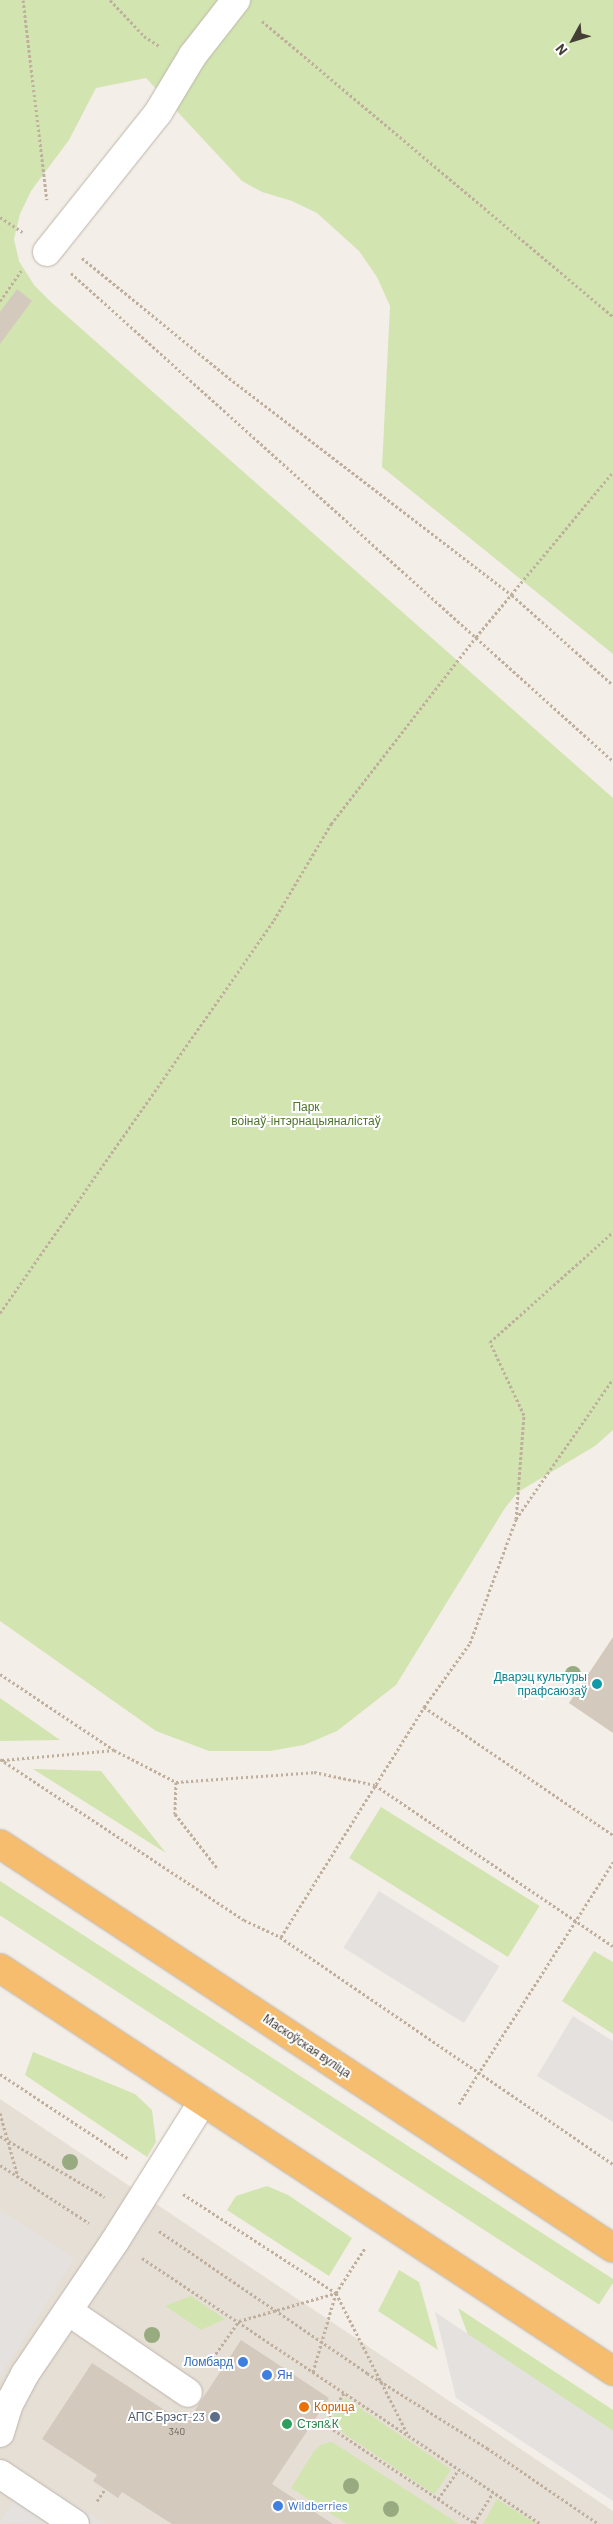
<!DOCTYPE html>
<meta charset="utf-8">
<style>
body{margin:0}
#map{position:relative;width:613px;height:2524px;overflow:hidden;background:#f3eee7;font-family:Barlow,sans-serif}
div>[style]{position:absolute}
.residential>*{inset:0;background:#e6dfd5}
.green>*{inset:0;background:#d2e5b1;transform-origin:0 0}
.parking>*{inset:0;background:#e4e1df;transform-origin:0 0}
.building>*{inset:0;background:#d4c9bd}
.path>*{height:3px;margin-top:-1.5px;transform-origin:0;background:repeating-linear-gradient(90deg,#bfaf9c 0 2.5px,transparent 0 5px)}
.roads{filter:drop-shadow(0 0 1px #beb5aa) drop-shadow(0 0 1px #beb5aa)}
.minor>*{height:28px;margin:-14px;padding:0 14px;transform-origin:14px;border-radius:14px;background:#fff}
.highway>*{height:28px;margin:-14px;padding:0 14px;transform-origin:14px;border-radius:14px;background:#f7bd6e}
.trees>*{width:16px;height:16px;margin:-8px;border-radius:50%;background:#98ab80}
.dots>*{width:14px;height:14px;translate:-50% -50%;box-sizing:border-box;border:2px solid #fff;border-radius:50%}
span{translate:-50% -50%;white-space:nowrap;text-align:center;line-height:1.15;-webkit-text-stroke:4px #fff;paint-order:stroke}
.number-label{font-size:10px;color:#696158}
.number-label span{-webkit-text-stroke-width:0}
.park-label{font-size:12px;color:#4e742c}
.culture-label{font-size:12px;color:#0d838f}
.right{translate:-100% -50%;text-align:right}
.street-label{font-size:12px;color:#453e36}
.shop-label{font-size:12px;color:#366cbe}
.left{translate:0 -50%;text-align:left}
.food-label{font-size:12px;color:#c56008}
.service-label{font-size:12px;color:#4e5e75}
.leisure-label{font-size:12px;color:#27864d}
.north{position:absolute;left:548px;top:15px;width:50px;height:50px;-webkit-text-stroke:4px #fff;paint-order:stroke;rotate:231deg;font-size:14px;font-weight:700;line-height:20px;text-align:center;color:#453e36}
.north::after{content:'';display:block;margin:auto;width:18px;height:22px;background:#453e36;clip-path:polygon(50% 0,100% 100%,50% 72%,0 100%)}
</style>
<div id="map">
<div class="residential">
<i style="clip-path:polygon(0 2099px,613px 2511px,613px 2524px,0 2524px)"></i>
</div>
<div class="green">
<i style="clip-path:polygon(0 0,613px 0,613px 654px,382px 467px,390px 306px,377px 277px,359px 251px,317px 213px,292px 201px,262px 192px,242px 181px,146px 78px,96px 88px,69px 140px,31px 191px,20px 214px,14px 239px,19px 261px,34px 285px,51px 302px,613px 798px,613px 1430px,595px 1446px,518px 1492px,505px 1508px,396px 1685px,337px 1731px,304px 1745px,270px 1751px,209px 1751px,156px 1731px,0 1621px)"></i>
<i style="clip-path:polygon(0 1698px,60px 1740px,0 1741px)"></i>
<i style="clip-path:polygon(33px 1769px,101px 1771px,166px 1853px)"></i>
<i style="left:381px;top:1807px;width:187px;height:60px;rotate:32deg"></i>
<i style="left:0;top:1881px;width:733px;height:29px;rotate:33deg"></i>
<i style="clip-path:polygon(594px 1951px,613px 1962px,613px 2034px,562px 2001px)"></i>
<i style="clip-path:polygon(33px 2052px,135px 2094px,152px 2110px,156px 2142px,147px 2157px,25px 2075px)"></i>
<i style="clip-path:polygon(267px 2186px,288px 2195px,352px 2238px,329px 2276px,227px 2210px,236px 2196px)"></i>
<i style="clip-path:polygon(399px 2270px,419px 2282px,438px 2350px,378px 2311px)"></i>
<i style="clip-path:polygon(191px 2296px,225px 2319px,201px 2330px,165px 2306px)"></i>
<i style="clip-path:polygon(458px 2308px,613px 2410px,613px 2431px,468px 2335px)"></i>
<i style="left:345px;top:2398px;width:128px;height:30px;rotate:34deg"></i>
<i style="clip-path:polygon(332px 2442px,459px 2524px,347px 2524px,291px 2488px,314px 2451px,322px 2444px)"></i>
<i style="clip-path:polygon(497px 2499px,537px 2524px,483px 2524px)"></i>
</div>
<div class="parking">
<i style="left:379px;top:1891px;width:142px;height:67px;rotate:32deg"></i>
<i style="clip-path:polygon(573px 2016px,613px 2041px,613px 2122px,537px 2076px)"></i>
<i style="clip-path:polygon(0 2210px,74px 2258px,0 2377px)"></i>
<i style="clip-path:polygon(435px 2312px,613px 2431px,613px 2501px,456px 2398px)"></i>
<i style="clip-path:polygon(29px 2476px,106px 2524px,0 2523px)"></i>
</div>
<div class="building">
<i style="clip-path:polygon(17px 289px,32px 301px,0 344px,0 312px)"></i>
<i style="clip-path:polygon(613px 1637px,613px 1733px,569px 1703px)"></i>
<i style="clip-path:polygon(241px 2340px,329px 2398px,272px 2484px,333px 2524px,172px 2524px,122px 2492px,118px 2498px,93px 2481px,97px 2475px,42px 2439px,92px 2363px,186px 2424px)"></i>
</div>
<div class="path">
<i style="left:23px;top:0;width:201px;rotate:83.2deg"></i>
<i style="left:110px;top:0;width:50px;rotate:46.6deg"></i>
<i style="left:144px;top:36px;width:20px;rotate:33deg"></i>
<i style="left:262px;top:21px;width:459px;rotate:40.1deg"></i>
<i style="left:0;top:217px;width:27px;rotate:34deg"></i>
<i style="left:82px;top:258px;width:190px;rotate:39.2deg"></i>
<i style="left:229px;top:378px;width:357px;rotate:37.5deg"></i>
<i style="left:512px;top:595px;width:135px;rotate:41.7deg"></i>
<i style="left:71px;top:273px;width:729px;rotate:42deg"></i>
<i style="left:0;top:301px;width:37px;rotate:-55deg"></i>
<i style="left:0;top:1313px;width:479px;rotate:-55.1deg"></i>
<i style="left:274px;top:920px;width:112px;rotate:-59.3deg"></i>
<i style="left:331px;top:824px;width:237px;rotate:-52.2deg"></i>
<i style="left:476px;top:637px;width:214px;rotate:-50.3deg"></i>
<i style="left:516px;top:1519px;width:170px;rotate:-55.3deg"></i>
<i style="left:0;top:1674px;width:137px;rotate:33.7deg"></i>
<i style="left:114px;top:1750px;width:70px;rotate:27.3deg"></i>
<i style="left:176px;top:1782px;width:138px;rotate:-4.1deg"></i>
<i style="left:314px;top:1772px;width:62px;rotate:12deg"></i>
<i style="left:375px;top:1785px;width:287px;rotate:34.1deg"></i>
<i style="left:424px;top:1707px;width:79px;rotate:-54.3deg"></i>
<i style="left:470px;top:1643px;width:132px;rotate:-69.6deg"></i>
<i style="left:516px;top:1519px;width:104px;rotate:-85.6deg"></i>
<i style="left:524px;top:1415px;width:81px;rotate:-115deg"></i>
<i style="left:490px;top:1342px;width:165px;rotate:-41.8deg"></i>
<i style="left:0;top:1759px;width:292px;rotate:33.4deg"></i>
<i style="left:244px;top:1920px;width:40px;rotate:25deg"></i>
<i style="left:280px;top:1937px;width:403px;rotate:34.3deg"></i>
<i style="left:2px;top:1760px;width:111px;rotate:-5.1deg"></i>
<i style="left:176px;top:1782px;width:32px;rotate:92deg"></i>
<i style="left:175px;top:1814px;width:70px;rotate:52deg"></i>
<i style="left:281px;top:1937px;width:271px;rotate:-58.1deg"></i>
<i style="left:424px;top:1707px;width:228px;rotate:34.1deg"></i>
<i style="left:0;top:2074px;width:154px;rotate:33.4deg"></i>
<i style="left:459px;top:2104px;width:287px;rotate:-57.5deg"></i>
<i style="left:0;top:2113px;width:66px;rotate:74.3deg"></i>
<i style="left:0;top:2136px;width:121px;rotate:30.2deg"></i>
<i style="left:0;top:2165px;width:106px;rotate:33.1deg"></i>
<i style="left:183px;top:2194px;width:182px;rotate:32.9deg"></i>
<i style="left:336px;top:2293px;width:161px;rotate:63.1deg"></i>
<i style="left:159px;top:2231px;width:252px;rotate:34.3deg"></i>
<i style="left:367px;top:2373px;width:142px;rotate:32deg"></i>
<i style="left:487px;top:2448px;width:135px;rotate:34.2deg"></i>
<i style="left:142px;top:2258px;width:480px;rotate:33.7deg"></i>
<i style="left:207px;top:2366px;width:55px;rotate:-54.6deg"></i>
<i style="left:239px;top:2321px;width:101px;rotate:-16.1deg"></i>
<i style="left:313px;top:2372px;width:82px;rotate:-73.8deg"></i>
<i style="left:336px;top:2293px;width:54px;rotate:-57.2deg"></i>
<i style="left:344px;top:2393px;width:36px;rotate:122deg"></i>
<i style="left:325px;top:2424px;width:181px;rotate:33.5deg"></i>
<i style="left:438px;top:2499px;width:35px;rotate:-55deg"></i>
<i style="left:97px;top:2501px;width:14px;rotate:-56deg"></i>
<i style="left:474px;top:2523px;width:36px;rotate:-58deg"></i>
</div>
<div class="roads">
<div class="minor">
<i style="left:47px;top:252px;width:178px;rotate:-51.4deg"></i>
<i style="left:158px;top:113px;width:68px;rotate:-58.9deg"></i>
<i style="left:193px;top:55px;width:70px;rotate:-52deg"></i>
<i style="left:68px;top:2311px;width:145px;rotate:34.3deg"></i>
<i style="left:0;top:2433px;width:28px;rotate:-73deg"></i>
<i style="left:8px;top:2406px;width:36px;rotate:-62deg"></i>
<i style="left:25px;top:2374px;width:161px;rotate:-55.9deg"></i>
<i style="left:115px;top:2241px;width:165px;rotate:-57.8deg"></i>
<i style="left:0;top:2474px;width:90px;rotate:33.7deg"></i>
</div>
<div class="highway">
<i style="left:0;top:1844px;width:734px;rotate:33.39deg"></i>
<i style="left:0;top:1968px;width:734px;rotate:33.32deg"></i>
</div>
</div>
<div class="trees">
<i style="left:573px;top:1674px"></i>
<i style="left:70px;top:2162px"></i>
<i style="left:152px;top:2335px"></i>
<i style="left:351px;top:2486px"></i>
<i style="left:391px;top:2509px"></i>
</div>
<div class="dots">
<i style="left:597px;top:1684px;background:#0f9aa8"></i>
<i style="left:243px;top:2362px;background:#3f7fe0"></i>
<i style="left:267px;top:2375px;background:#3f7fe0"></i>
<i style="left:304px;top:2407px;background:#e8710a"></i>
<i style="left:215px;top:2417px;background:#5c6f8a"></i>
<i style="left:287px;top:2424px;background:#2e9e5b"></i>
<i style="left:278px;top:2506px;background:#3f7fe0"></i>
</div>
<div class="number-label">
<span style="left:177px;top:2432px">340</span>
</div>
<div class="park-label">
<span style="left:306px;top:1114px">Парк<br>воінаў-інтэрнацыяналістаў</span>
</div>
<div class="culture-label">
<span class="right" style="left:587px;top:1684px">Дварэц культуры<br>прафсаюзаў</span>
</div>
<div class="street-label">
<span style="left:307px;top:2046px;rotate:34deg">Маскоўская вуліца</span>
</div>
<div class="shop-label">
<span class="right" style="left:233px;top:2362px">Ломбард</span>
<span class="left" style="left:277px;top:2375px">Ян</span>
<span class="left" style="left:288px;top:2506px">Wildberries</span>
</div>
<div class="food-label">
<span class="left" style="left:314px;top:2407px">Корица</span>
</div>
<div class="service-label">
<span class="right" style="left:205px;top:2417px">АПС Брэст-23</span>
</div>
<div class="leisure-label">
<span class="left" style="left:297px;top:2424px">Стэп&amp;К</span>
</div>
<div class="north">N</div>
</div>
